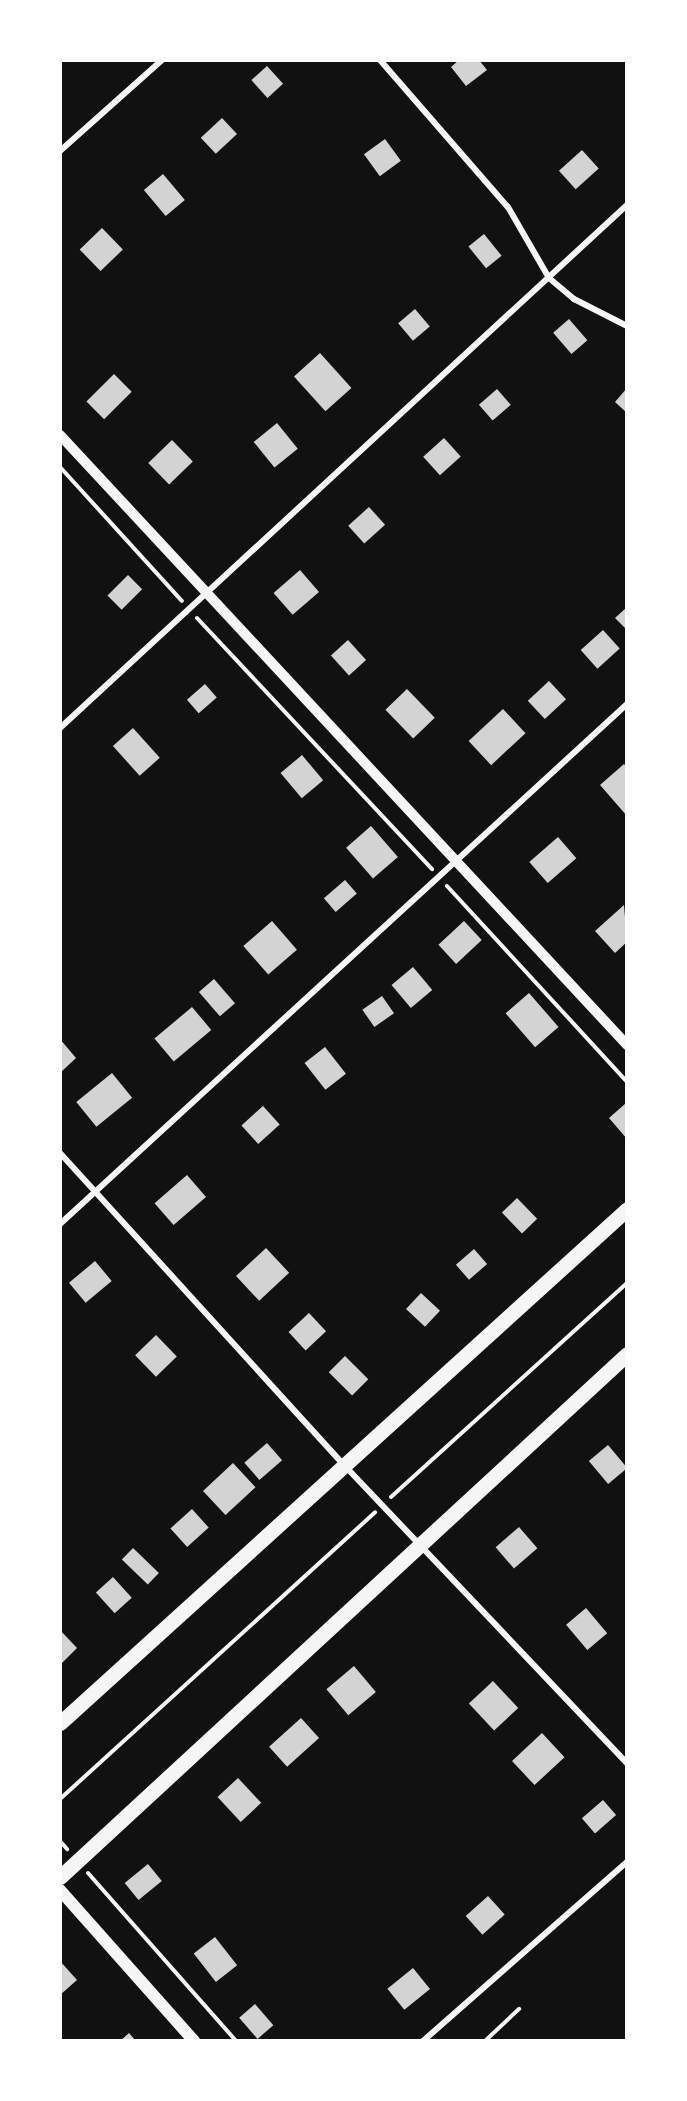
<!DOCTYPE html>
<style>
body{margin:0}
#map{position:relative;width:687px;height:2101px;overflow:hidden;background:#111;font-family:Barlow,sans-serif}
div>[style]{position:absolute}
.building>*{inset:0;background:#d3d3d3;transform-origin:0 0}
.path>*{height:4px;margin:-2px;padding:0 2px;transform-origin:2px;border-radius:2px;background:#f5f5f5}
.minor>*{height:6px;margin:-3px;padding:0 3px;transform-origin:3px;border-radius:3px;background:#f5f5f5}
.tertiary>*{height:10px;margin:-5px;padding:0 5px;transform-origin:5px;border-radius:5px;background:#f5f5f5}
.secondary>*{height:12px;margin:-6px;padding:0 6px;transform-origin:6px;border-radius:6px;background:#f5f5f5}
.primary>*{height:15px;margin:-7.5px;padding:0 7.5px;transform-origin:7.5px;border-radius:7.5px;background:#f5f5f5}
span{translate:-50% -50%;white-space:nowrap;text-align:center;line-height:1.15;-webkit-text-stroke:6px #fff;paint-order:stroke}
.frame{position:absolute;inset:0;border:62px solid #fff;pointer-events:none}
</style>
<div id="map">
<div class="building">
<i style="clip-path:polygon(459px 60px,479px 60px,487px 70px,466px 86px,451px 67px)"></i>
<i style="left:267px;top:66px;width:24px;height:21px;rotate:48deg"></i>
<i style="left:222px;top:118px;width:22px;height:29px;rotate:47deg"></i>
<i style="left:385px;top:139px;width:27px;height:26px;rotate:54deg"></i>
<i style="left:582px;top:150px;width:25px;height:31px;rotate:48deg"></i>
<i style="left:163px;top:174px;width:34px;height:25px;rotate:50deg"></i>
<i style="left:102px;top:228px;width:30px;height:31px;rotate:46deg"></i>
<i style="left:484px;top:234px;width:28px;height:20px;rotate:51deg"></i>
<i style="left:415px;top:309px;width:23px;height:22px;rotate:50deg"></i>
<i style="left:569px;top:319px;width:28px;height:21px;rotate:49deg"></i>
<i style="left:320px;top:353px;width:47px;height:35px;rotate:48deg"></i>
<i style="left:114px;top:374px;width:25px;height:39px;rotate:45deg"></i>
<i style="clip-path:polygon(627px 388px,627px 413px,615px 402px)"></i>
<i style="left:497px;top:389px;width:21px;height:24px;rotate:49deg"></i>
<i style="left:277px;top:423px;width:33px;height:30px;rotate:51deg"></i>
<i style="left:444px;top:438px;width:25px;height:28px;rotate:48deg"></i>
<i style="left:172px;top:440px;width:30px;height:33px;rotate:46deg"></i>
<i style="left:369px;top:507px;width:24px;height:28px;rotate:48deg"></i>
<i style="left:300px;top:570px;width:29px;height:35px;rotate:49deg"></i>
<i style="left:128px;top:575px;width:20px;height:29px;rotate:45deg"></i>
<i style="clip-path:polygon(627px 607px,627px 630px,615px 618px)"></i>
<i style="left:603px;top:630px;width:25px;height:30px;rotate:48deg"></i>
<i style="left:348px;top:640px;width:27px;height:23px;rotate:48deg"></i>
<i style="left:549px;top:681px;width:25px;height:29px;rotate:47deg"></i>
<i style="left:205px;top:684px;width:18px;height:24px;rotate:49deg"></i>
<i style="left:407px;top:689px;width:40px;height:30px;rotate:46deg"></i>
<i style="left:503px;top:709px;width:33px;height:47px;rotate:47deg"></i>
<i style="left:133px;top:728px;width:40px;height:27px;rotate:48deg"></i>
<i style="left:302px;top:755px;width:33px;height:28px;rotate:50deg"></i>
<i style="clip-path:polygon(624px 764px,627px 768px,627px 816px,600px 785px)"></i>
<i style="left:371px;top:826px;width:41px;height:33px;rotate:49deg"></i>
<i style="left:558px;top:837px;width:28px;height:38px;rotate:49deg"></i>
<i style="left:345px;top:880px;width:18px;height:28px;rotate:49deg"></i>
<i style="clip-path:polygon(624px 905px,627px 942px,615px 953px,595px 931px)"></i>
<i style="left:272px;top:921px;width:38px;height:38px;rotate:49deg"></i>
<i style="left:464px;top:921px;width:26px;height:35px;rotate:47deg"></i>
<i style="left:413px;top:967px;width:30px;height:28px;rotate:50deg"></i>
<i style="left:214px;top:979px;width:32px;height:20px;rotate:49deg"></i>
<i style="left:529px;top:993px;width:45px;height:31px;rotate:49deg"></i>
<i style="left:382px;top:996px;width:21px;height:24px;rotate:55deg"></i>
<i style="left:192px;top:1007px;width:30px;height:49px;rotate:50deg"></i>
<i style="clip-path:polygon(60px 1039px,76px 1058px,60px 1073px)"></i>
<i style="left:325px;top:1047px;width:34px;height:26px;rotate:52deg"></i>
<i style="left:112px;top:1073px;width:32px;height:46px;rotate:51deg"></i>
<i style="clip-path:polygon(626px 1103px,627px 1105px,627px 1139px,609px 1118px)"></i>
<i style="left:263px;top:1106px;width:25px;height:29px;rotate:48deg"></i>
<i style="left:187px;top:1175px;width:29px;height:43px;rotate:49deg"></i>
<i style="left:517px;top:1198px;width:29px;height:21px;rotate:46deg"></i>
<i style="left:266px;top:1248px;width:34px;height:41px;rotate:47deg"></i>
<i style="left:474px;top:1249px;width:20px;height:24px;rotate:49deg"></i>
<i style="left:95px;top:1261px;width:26px;height:34px;rotate:50deg"></i>
<i style="left:421px;top:1293px;width:26px;height:22px;rotate:43deg"></i>
<i style="left:309px;top:1313px;width:25px;height:28px;rotate:47deg"></i>
<i style="left:156px;top:1335px;width:30px;height:29px;rotate:46deg"></i>
<i style="left:345px;top:1356px;width:33px;height:23px;rotate:45deg"></i>
<i style="left:267px;top:1443px;width:23px;height:30px;rotate:49deg"></i>
<i style="left:608px;top:1445px;width:30px;height:25px;rotate:50deg"></i>
<i style="left:233px;top:1463px;width:33px;height:41px;rotate:47deg"></i>
<i style="left:192px;top:1509px;width:25px;height:29px;rotate:48deg"></i>
<i style="left:519px;top:1527px;width:28px;height:31px;rotate:49deg"></i>
<i style="left:133px;top:1548px;width:36px;height:16px;rotate:44deg"></i>
<i style="left:113px;top:1577px;width:28px;height:23px;rotate:48deg"></i>
<i style="left:586px;top:1608px;width:33px;height:26px;rotate:50deg"></i>
<i style="clip-path:polygon(60px 1630px,77px 1648px,60px 1665px)"></i>
<i style="left:354px;top:1666px;width:34px;height:36px;rotate:50deg"></i>
<i style="left:493px;top:1681px;width:37px;height:33px;rotate:47deg"></i>
<i style="left:301px;top:1718px;width:27px;height:43px;rotate:48deg"></i>
<i style="left:542px;top:1733px;width:33px;height:41px;rotate:47deg"></i>
<i style="left:238px;top:1778px;width:34px;height:28px;rotate:47deg"></i>
<i style="left:603px;top:1800px;width:20px;height:28px;rotate:49deg"></i>
<i style="left:148px;top:1864px;width:22px;height:30px;rotate:51deg"></i>
<i style="left:488px;top:1896px;width:25px;height:30px;rotate:48deg"></i>
<i style="left:215px;top:1937px;width:36px;height:27px;rotate:52deg"></i>
<i style="clip-path:polygon(60px 1961px,77px 1980px,60px 1995px)"></i>
<i style="left:413px;top:1968px;width:27px;height:33px;rotate:51deg"></i>
<i style="left:255px;top:2004px;width:28px;height:21px;rotate:49deg"></i>
<i style="clip-path:polygon(129px 2033px,136px 2041px,120px 2041px)"></i>
</div>
<div class="path">
<i style="left:60px;top:467px;width:181px;rotate:47.7deg"></i>
<i style="left:197px;top:618px;width:344px;rotate:46.9deg"></i>
<i style="left:447px;top:886px;width:266px;rotate:47.4deg"></i>
<i style="left:391px;top:1497px;width:319px;rotate:-42.2deg"></i>
<i style="left:60px;top:1799px;width:426px;rotate:-42.3deg"></i>
<i style="left:60px;top:1841px;width:11px;rotate:49deg"></i>
<i style="left:88px;top:1873px;width:224px;rotate:48.6deg"></i>
<i style="left:485px;top:2041px;width:47px;rotate:-43.3deg"></i>
</div>
<div class="minor">
<i style="left:380px;top:60px;width:195px;rotate:49deg"></i>
<i style="left:508px;top:207px;width:82px;rotate:60deg"></i>
<i style="left:549px;top:278px;width:33px;rotate:40deg"></i>
<i style="left:574px;top:299px;width:59px;rotate:27deg"></i>
<i style="left:60px;top:151px;width:137px;rotate:-41.7deg"></i>
<i style="left:60px;top:728px;width:771px;rotate:-42.69deg"></i>
<i style="left:60px;top:1153px;width:422px;rotate:47.7deg"></i>
<i style="left:344px;top:1465px;width:411px;rotate:46.5deg"></i>
<i style="left:60px;top:1224px;width:769px;rotate:-42.52deg"></i>
<i style="left:423px;top:2041px;width:271px;rotate:-41.3deg"></i>
</div>
<div class="tertiary">
<i style="left:60px;top:435px;width:833px;rotate:47.09deg"></i>
</div>
<div class="secondary">
<i style="left:60px;top:1890px;width:202px;rotate:48.4deg"></i>
</div>
<div class="primary">
<i style="left:60px;top:1723px;width:765px;rotate:-42.19deg"></i>
<i style="left:60px;top:1877px;width:771px;rotate:-42.69deg"></i>
</div>
<div class="frame"></div>
</div>
